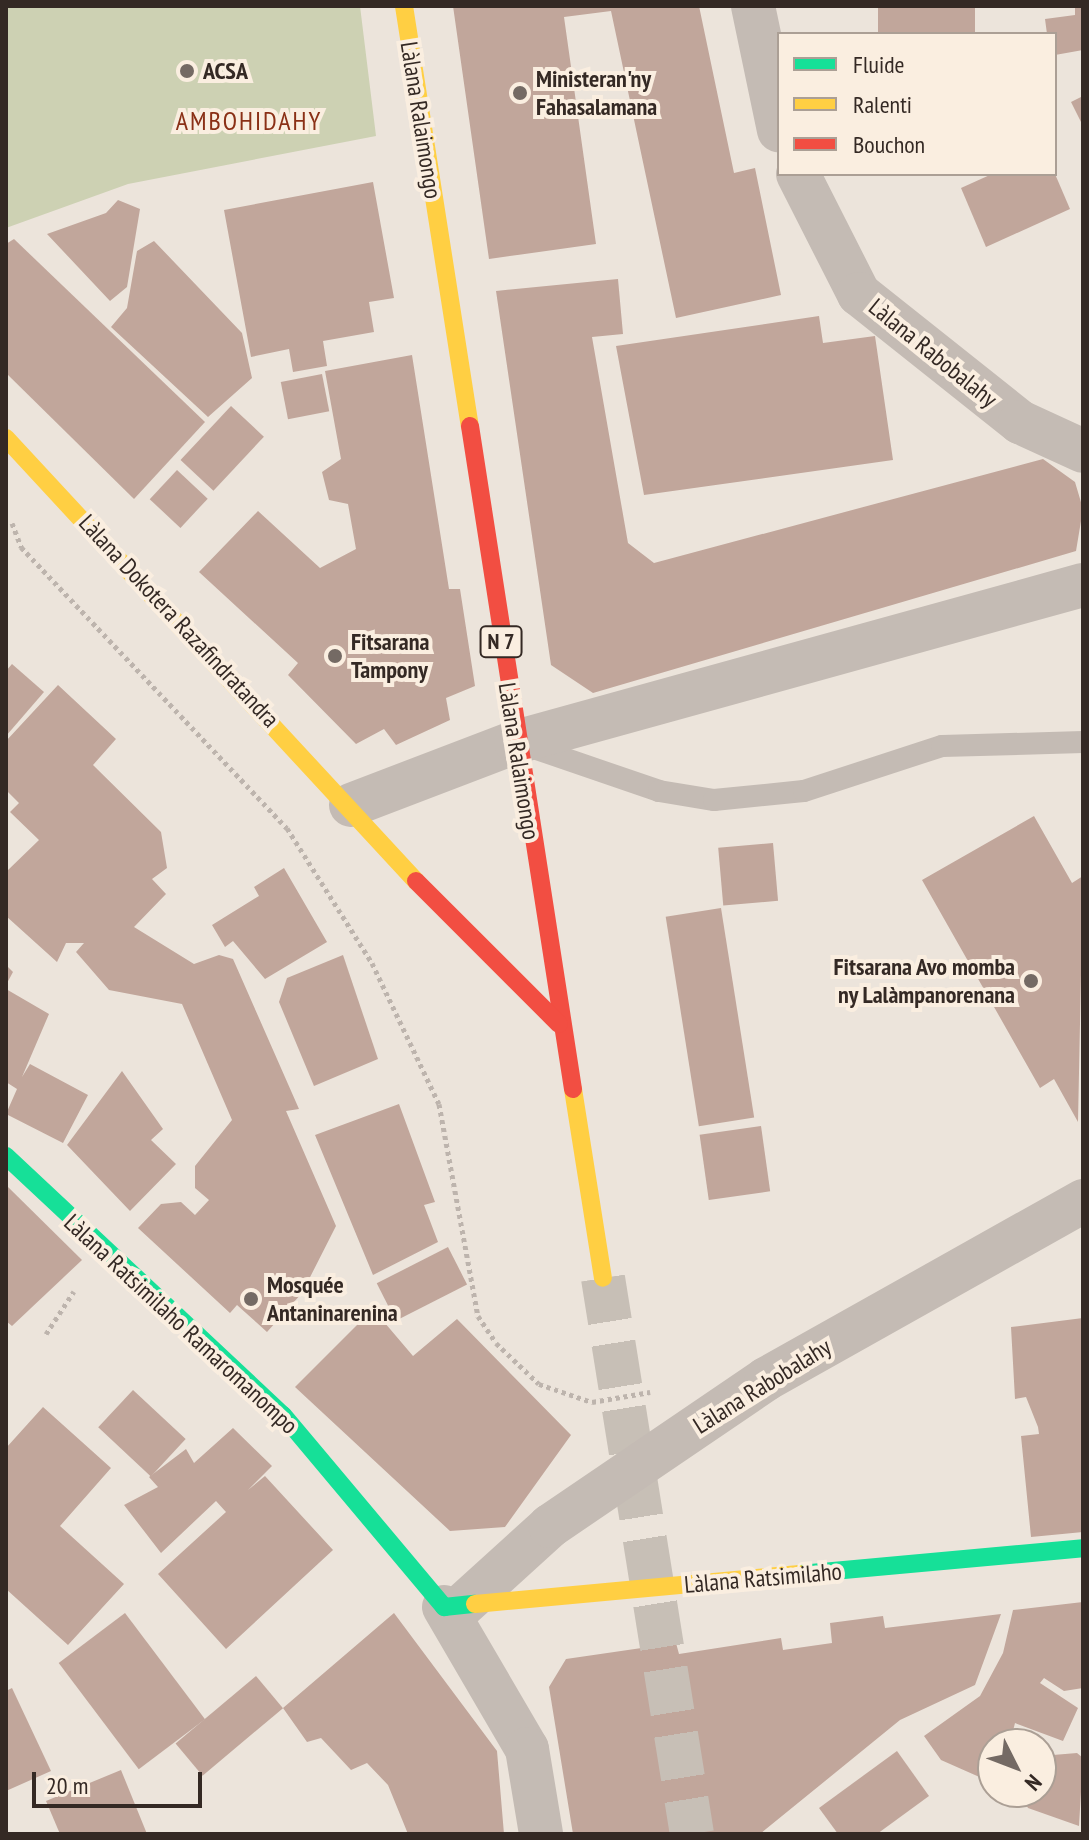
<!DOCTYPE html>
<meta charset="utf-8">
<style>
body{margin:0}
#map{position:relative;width:1089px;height:1840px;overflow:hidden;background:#ece4db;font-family:"PT Sans Narrow",sans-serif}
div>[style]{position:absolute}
.green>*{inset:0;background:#cdd1b3}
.building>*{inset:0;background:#c1a69b;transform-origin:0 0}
.primary-tunnel>*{height:44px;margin-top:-22px;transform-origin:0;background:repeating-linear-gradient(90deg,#c7bfb6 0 44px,transparent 0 66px)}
.path>*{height:5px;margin-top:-2.5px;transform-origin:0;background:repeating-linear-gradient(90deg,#bdb4ad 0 4px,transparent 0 8px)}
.lane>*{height:22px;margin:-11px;padding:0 11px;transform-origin:11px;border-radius:11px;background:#c4bbb4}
.street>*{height:44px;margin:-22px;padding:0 22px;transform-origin:22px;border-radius:22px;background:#c4bbb4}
.fast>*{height:18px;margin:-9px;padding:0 9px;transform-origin:9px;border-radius:9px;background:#16e098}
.slow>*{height:18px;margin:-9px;padding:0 9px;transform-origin:9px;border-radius:9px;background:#ffcf43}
.jam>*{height:18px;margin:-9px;padding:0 9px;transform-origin:9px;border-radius:9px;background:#f24e42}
.dots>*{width:22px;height:22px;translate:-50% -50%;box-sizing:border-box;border:4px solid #faeee0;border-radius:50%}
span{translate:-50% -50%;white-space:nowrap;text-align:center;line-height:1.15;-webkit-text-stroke:8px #faeee0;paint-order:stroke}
.shield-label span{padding:2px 6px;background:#faeee0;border:2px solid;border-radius:6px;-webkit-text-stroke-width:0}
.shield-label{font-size:22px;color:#342924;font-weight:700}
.poi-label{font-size:24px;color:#342924;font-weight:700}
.left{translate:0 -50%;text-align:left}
.right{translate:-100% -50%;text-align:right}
.street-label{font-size:24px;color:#342924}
.neighbourhood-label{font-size:26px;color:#8a3016;letter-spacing:2px}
.frame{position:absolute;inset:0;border:8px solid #342924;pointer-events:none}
.legend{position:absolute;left:777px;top:32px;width:280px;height:144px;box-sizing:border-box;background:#faeee0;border:2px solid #ab9f95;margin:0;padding:10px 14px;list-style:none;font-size:24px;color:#342924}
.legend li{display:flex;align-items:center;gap:16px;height:40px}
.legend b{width:40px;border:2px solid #ab9f95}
.north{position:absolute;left:977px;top:1728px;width:80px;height:80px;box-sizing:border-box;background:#faeee0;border:2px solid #ab9f95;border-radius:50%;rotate:132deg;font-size:22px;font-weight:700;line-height:32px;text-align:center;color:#342924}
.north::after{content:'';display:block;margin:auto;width:28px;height:36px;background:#746a64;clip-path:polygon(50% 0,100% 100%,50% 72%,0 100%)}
.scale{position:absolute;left:32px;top:1772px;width:170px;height:36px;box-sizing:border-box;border:4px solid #342924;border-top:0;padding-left:10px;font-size:24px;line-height:28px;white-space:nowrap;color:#342924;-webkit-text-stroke:6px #faeee0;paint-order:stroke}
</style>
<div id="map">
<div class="green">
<i style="clip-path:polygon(6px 6px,360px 6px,376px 136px,128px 184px,6px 228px)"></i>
</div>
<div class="building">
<i style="clip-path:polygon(453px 6px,699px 6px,734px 173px,755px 168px,781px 295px,676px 318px,611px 11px,564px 17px,596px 244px,489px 259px)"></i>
<i style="left:878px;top:6px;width:97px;height:28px"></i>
<i style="clip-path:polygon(1075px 6px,1083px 6px,1083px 50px,1055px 55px,1055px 34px,1047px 34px,1045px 19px,1075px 15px)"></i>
<i style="clip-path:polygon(1083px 96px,1083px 126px,1071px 102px)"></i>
<i style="clip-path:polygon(992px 174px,1055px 174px,1070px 209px,986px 247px,961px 188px)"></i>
<i style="clip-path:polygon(373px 182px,394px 298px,369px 302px,374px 332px,323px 341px,327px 366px,293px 372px,289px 349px,251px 357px,224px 210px)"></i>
<i style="clip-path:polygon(118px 200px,140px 209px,127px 287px,110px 301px,47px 234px,106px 213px)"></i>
<i style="clip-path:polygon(14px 239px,205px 422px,134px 499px,6px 373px,6px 244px)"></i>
<i style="clip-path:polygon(154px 241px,242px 333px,252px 378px,208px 417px,111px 327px,127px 308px,137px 251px)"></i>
<i style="clip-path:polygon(618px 279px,623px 334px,592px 337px,628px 543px,654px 563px,1043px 459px,1075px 482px,1083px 509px,1076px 551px,593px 693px,551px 665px,496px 291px)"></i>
<i style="clip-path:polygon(819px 316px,823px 343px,875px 336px,893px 460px,644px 495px,616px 346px)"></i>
<i style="clip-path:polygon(412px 355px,449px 589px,460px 589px,475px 686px,446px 698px,450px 720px,396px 745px,384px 729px,356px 744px,288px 675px,298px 663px,199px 572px,258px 511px,320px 568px,356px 549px,348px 504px,329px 500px,322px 472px,341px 459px,325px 371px)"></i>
<i style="left:322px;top:374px;width:38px;height:42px;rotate:79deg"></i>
<i style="left:231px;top:406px;width:45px;height:74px;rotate:43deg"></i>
<i style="left:177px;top:470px;width:42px;height:40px;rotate:43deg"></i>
<i style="clip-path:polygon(12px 664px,44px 692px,6px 736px,6px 671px)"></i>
<i style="clip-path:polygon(58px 685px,116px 739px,93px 765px,161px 832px,167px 868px,152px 879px,166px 894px,134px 927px,194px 964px,219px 955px,233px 959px,299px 1109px,286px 1111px,336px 1226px,302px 1293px,267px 1332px,237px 1305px,230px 1313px,138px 1228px,161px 1204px,181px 1202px,195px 1215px,209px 1200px,195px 1188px,195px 1166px,232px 1120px,182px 1004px,109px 990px,76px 952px,84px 943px,66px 943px,57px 962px,6px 916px,6px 872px,39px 840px,10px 812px,19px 803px,6px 790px,6px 741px)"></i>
<i style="clip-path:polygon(1034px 816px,1072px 883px,1083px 876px,1078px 1122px,1054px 1079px,1040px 1088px,922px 880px)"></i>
<i style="left:773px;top:843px;width:58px;height:55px;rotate:85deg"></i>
<i style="clip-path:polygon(284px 868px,327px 942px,265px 979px,233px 941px,225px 947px,212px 925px,259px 896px,254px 887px)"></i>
<i style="left:721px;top:908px;width:212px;height:56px;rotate:81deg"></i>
<i style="clip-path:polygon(343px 955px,378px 1059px,314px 1086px,279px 1002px,287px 978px)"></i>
<i style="clip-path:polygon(6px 965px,13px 972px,6px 985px)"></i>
<i style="clip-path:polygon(6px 989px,49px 1014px,22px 1077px,30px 1064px,88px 1095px,63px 1143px,6px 1114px,17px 1089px,6px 1082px)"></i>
<i style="clip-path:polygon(122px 1071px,163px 1129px,151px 1140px,176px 1164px,130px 1211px,67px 1145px)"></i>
<i style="clip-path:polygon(399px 1104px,435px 1202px,424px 1205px,438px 1242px,373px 1275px,315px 1135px)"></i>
<i style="left:761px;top:1126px;width:66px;height:62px;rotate:82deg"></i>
<i style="clip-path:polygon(6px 1185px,82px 1260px,12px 1326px,6px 1321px)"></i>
<i style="left:448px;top:1247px;width:42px;height:80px;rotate:63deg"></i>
<i style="clip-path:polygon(373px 1309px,413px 1356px,457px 1319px,571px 1435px,505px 1527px,450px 1531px,295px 1387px)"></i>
<i style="clip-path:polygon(1083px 1318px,1083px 1532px,1031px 1537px,1021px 1436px,1039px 1434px,1038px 1427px,1026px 1397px,1015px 1399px,1011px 1327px)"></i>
<i style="left:133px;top:1390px;width:72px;height:51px;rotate:43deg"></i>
<i style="clip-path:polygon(43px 1407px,111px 1468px,60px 1526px,124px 1584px,68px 1645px,6px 1589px,6px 1448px)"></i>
<i style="clip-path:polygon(233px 1428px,272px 1466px,248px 1490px,265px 1476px,333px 1550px,226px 1649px,158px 1574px,226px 1512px,216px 1501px,161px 1553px,124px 1505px,158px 1487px,149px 1477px,186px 1449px,194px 1463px)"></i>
<i style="clip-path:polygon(1083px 1602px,1083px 1688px,1064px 1691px,1044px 1678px,1040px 1683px,1078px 1708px,1063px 1741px,1015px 1723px,1013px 1731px,1037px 1744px,993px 1744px,993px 1783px,941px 1760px,924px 1736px,980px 1696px,1003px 1653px,1013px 1610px)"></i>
<i style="left:125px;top:1613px;width:133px;height:83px;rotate:53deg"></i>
<i style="clip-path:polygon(394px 1613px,497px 1751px,504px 1834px,408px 1834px,388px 1785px,367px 1763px,351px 1770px,321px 1738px,307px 1742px,283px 1708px)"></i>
<i style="clip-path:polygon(1001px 1614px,975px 1685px,900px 1720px,760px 1834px,573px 1834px,549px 1687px,566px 1659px,676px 1643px,679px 1654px,781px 1638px,783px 1650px,832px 1643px,830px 1623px,883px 1616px,885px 1628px)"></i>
<i style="left:256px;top:1676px;width:42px;height:105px;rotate:50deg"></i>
<i style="clip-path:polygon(12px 1688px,51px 1771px,6px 1791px,6px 1691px)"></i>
<i style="clip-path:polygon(897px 1751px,929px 1796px,877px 1834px,838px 1834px,819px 1808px)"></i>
<i style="clip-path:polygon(1077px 1753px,1083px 1758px,1079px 1826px,1028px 1808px,1019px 1792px,1041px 1792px,1041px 1756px)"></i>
<i style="clip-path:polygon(121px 1770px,147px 1834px,60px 1834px,46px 1801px)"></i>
</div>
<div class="primary-tunnel">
<i style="left:603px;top:1278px;width:563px;rotate:80.91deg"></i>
</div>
<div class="path">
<i style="left:12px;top:523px;width:26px;rotate:69deg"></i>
<i style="left:21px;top:547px;width:387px;rotate:46.6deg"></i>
<i style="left:287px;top:828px;width:160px;rotate:57.8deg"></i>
<i style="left:372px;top:963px;width:156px;rotate:64.6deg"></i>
<i style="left:439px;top:1104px;width:216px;rotate:79.6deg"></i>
<i style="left:478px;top:1316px;width:32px;rotate:56deg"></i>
<i style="left:496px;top:1343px;width:59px;rotate:43.6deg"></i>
<i style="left:539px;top:1384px;width:56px;rotate:18.8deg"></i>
<i style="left:592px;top:1402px;width:59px;rotate:-9.8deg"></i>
<i style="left:46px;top:1334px;width:51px;rotate:-56.9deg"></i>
</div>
<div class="lane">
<i style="left:525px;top:745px;width:142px;rotate:18.9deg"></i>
<i style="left:659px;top:791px;width:56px;rotate:9.3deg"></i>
<i style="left:714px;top:800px;width:90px;rotate:-5.7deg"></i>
<i style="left:804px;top:791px;width:145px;rotate:-18.1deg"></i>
<i style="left:942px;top:746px;width:141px;rotate:-1.6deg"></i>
</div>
<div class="street">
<i style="left:753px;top:6px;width:127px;rotate:78.2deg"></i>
<i style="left:798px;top:174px;width:135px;rotate:63.1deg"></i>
<i style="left:859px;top:294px;width:206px;rotate:38.5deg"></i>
<i style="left:1020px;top:422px;width:69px;rotate:24.7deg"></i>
<i style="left:351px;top:805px;width:177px;rotate:-20.9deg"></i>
<i style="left:516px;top:742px;width:588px;rotate:-15.48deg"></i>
<i style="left:463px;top:1605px;width:118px;rotate:-42.2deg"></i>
<i style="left:550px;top:1526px;width:261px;rotate:-34.2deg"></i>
<i style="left:766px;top:1379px;width:364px;rotate:-29.3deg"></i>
<i style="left:444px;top:1607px;width:164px;rotate:59.7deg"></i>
<i style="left:527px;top:1749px;width:86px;rotate:80.6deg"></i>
</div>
<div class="fast">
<i style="left:6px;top:1156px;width:379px;rotate:43.1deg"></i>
<i style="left:283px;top:1415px;width:251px;rotate:50deg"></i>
<i style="left:444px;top:1607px;width:31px;rotate:-6deg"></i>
<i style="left:800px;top:1574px;width:284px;rotate:-5.2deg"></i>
</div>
<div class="slow">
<i style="left:404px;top:6px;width:425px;rotate:81.1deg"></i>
<i style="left:6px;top:438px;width:604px;rotate:47.22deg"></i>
<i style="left:573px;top:1089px;width:191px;rotate:81deg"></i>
<i style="left:475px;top:1604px;width:326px;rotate:-5.3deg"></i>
</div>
<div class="jam">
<i style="left:470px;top:426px;width:671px;rotate:81.17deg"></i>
<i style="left:416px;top:881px;width:202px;rotate:45deg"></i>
</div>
<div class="dots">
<i style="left:187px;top:71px;background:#746a64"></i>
<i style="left:520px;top:93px;background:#746a64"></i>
<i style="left:335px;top:656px;background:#746a64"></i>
<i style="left:1031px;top:981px;background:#746a64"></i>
<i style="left:251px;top:1299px;background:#746a64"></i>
</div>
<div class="shield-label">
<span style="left:501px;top:642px">N 7</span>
</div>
<div class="poi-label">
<span class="left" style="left:203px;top:71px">ACSA</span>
<span class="left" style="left:536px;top:93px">Ministeran'ny<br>Fahasalamana</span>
<span class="left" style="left:351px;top:656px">Fitsarana<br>Tampony</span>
<span class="right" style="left:1015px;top:981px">Fitsarana Avo momba<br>ny Lalàmpanorenana</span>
<span class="left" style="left:267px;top:1299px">Mosquée<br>Antaninarenina</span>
</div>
<div class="street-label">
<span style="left:421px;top:120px;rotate:81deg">Làlana Ralaimongo</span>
<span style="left:933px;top:353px;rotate:39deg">Làlana Rabobalahy</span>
<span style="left:179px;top:621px;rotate:47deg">Làlana Dokotera Razafindratandra</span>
<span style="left:519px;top:761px;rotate:81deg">Làlana Ralaimongo</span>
<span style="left:181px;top:1324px;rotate:43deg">Làlana Ratsimilaho Ramaromanompo</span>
<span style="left:762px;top:1386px;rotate:-32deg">Làlana Rabobalahy</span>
<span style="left:763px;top:1578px;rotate:-5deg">Làlana Ratsimilaho</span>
</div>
<div class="neighbourhood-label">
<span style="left:249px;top:121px">AMBOHIDAHY</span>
</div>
<div class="frame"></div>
<ul class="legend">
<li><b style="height:10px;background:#16e098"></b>Fluide</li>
<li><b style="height:10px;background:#ffcf43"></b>Ralenti</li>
<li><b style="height:10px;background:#f24e42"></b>Bouchon</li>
</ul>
<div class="north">N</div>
<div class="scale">20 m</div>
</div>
